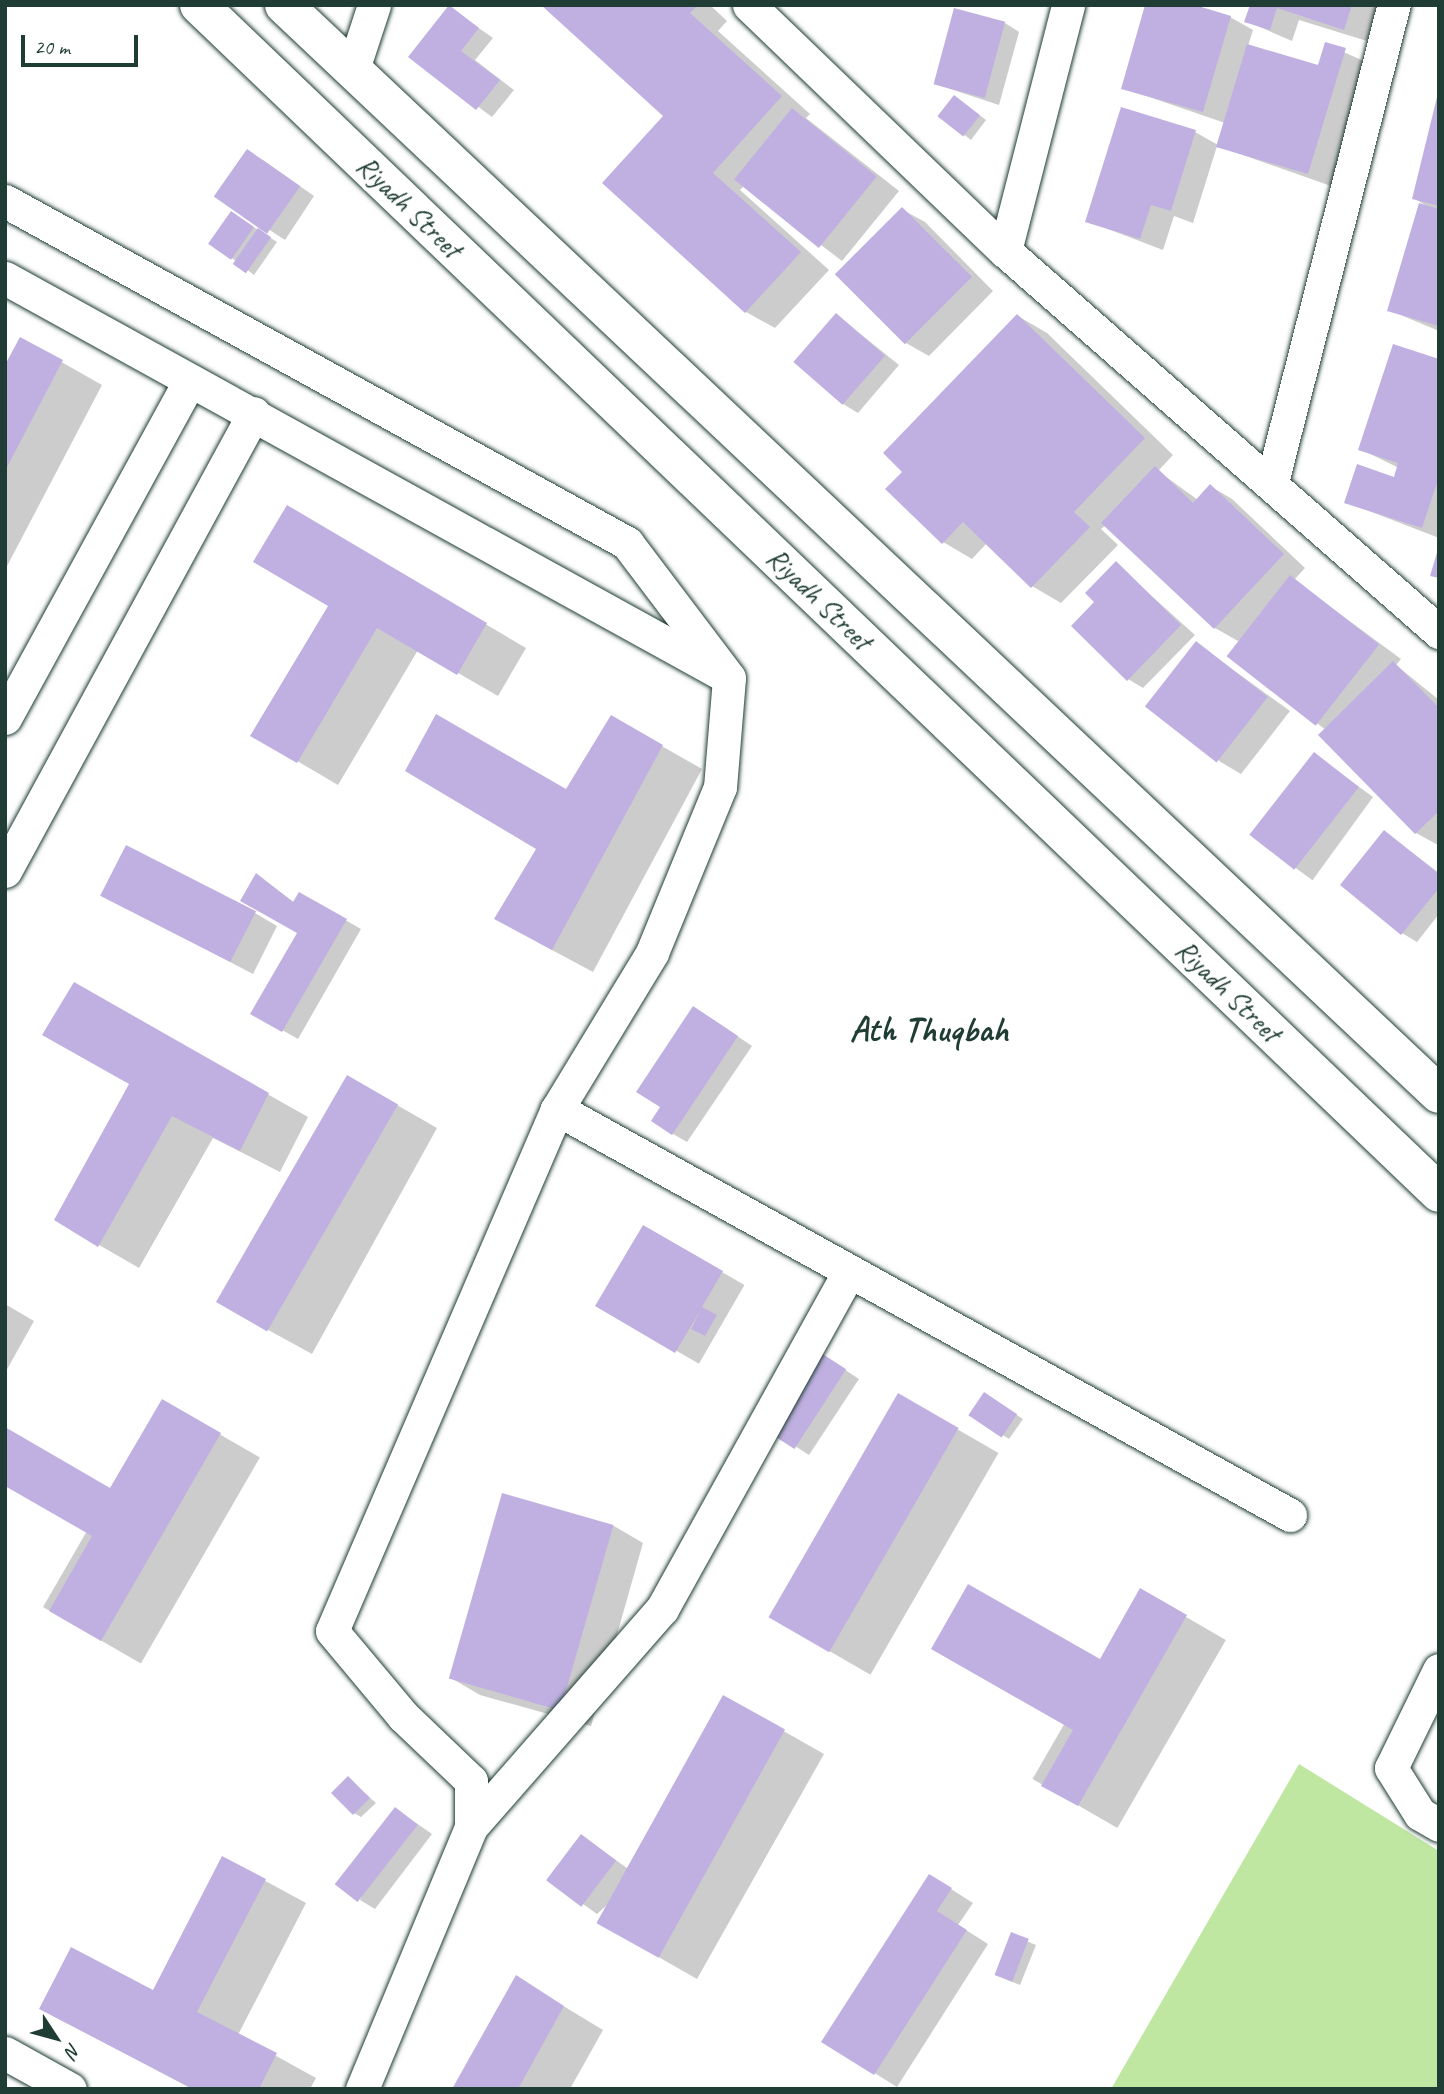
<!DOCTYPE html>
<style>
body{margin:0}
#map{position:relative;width:1444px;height:2094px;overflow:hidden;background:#fff;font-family:Caveat,sans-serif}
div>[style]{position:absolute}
.green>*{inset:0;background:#c0e7a2}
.shadow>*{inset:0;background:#0003;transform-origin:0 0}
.building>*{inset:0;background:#c0b0e1;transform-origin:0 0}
.roads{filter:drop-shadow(0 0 2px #1f3d34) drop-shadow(0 0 2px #1f3d34)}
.minor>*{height:33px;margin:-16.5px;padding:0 16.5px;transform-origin:16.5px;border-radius:16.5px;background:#fff}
.secondary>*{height:38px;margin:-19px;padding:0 19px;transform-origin:19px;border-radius:19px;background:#fff}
span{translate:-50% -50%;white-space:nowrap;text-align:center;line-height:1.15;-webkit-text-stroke:7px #fff;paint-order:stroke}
.street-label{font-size:28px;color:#1f3d34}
.district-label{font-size:35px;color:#1f3d34;font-weight:700}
.frame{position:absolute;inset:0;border:7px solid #1f3d34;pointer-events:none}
.north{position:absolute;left:21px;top:2003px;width:70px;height:70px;-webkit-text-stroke:5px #fff;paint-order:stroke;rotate:126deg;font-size:19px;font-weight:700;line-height:28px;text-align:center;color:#1f3d34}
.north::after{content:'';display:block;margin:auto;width:24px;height:32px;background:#1f3d34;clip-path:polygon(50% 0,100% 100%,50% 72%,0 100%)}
.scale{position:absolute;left:21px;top:35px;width:117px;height:32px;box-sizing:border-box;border:4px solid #1f3d34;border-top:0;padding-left:9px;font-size:21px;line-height:24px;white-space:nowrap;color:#1f3d34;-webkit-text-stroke:5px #fff;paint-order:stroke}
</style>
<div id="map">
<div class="green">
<i style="clip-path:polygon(1299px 1764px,1439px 1851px,1439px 2089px,1111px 2089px)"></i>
</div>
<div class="shadow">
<i style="clip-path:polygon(543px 5px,710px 5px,727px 21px,718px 31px,810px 114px,806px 118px,899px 191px,842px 261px,744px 186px,740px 190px,829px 270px,775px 328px,746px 312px,605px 183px,666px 116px)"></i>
<i style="clip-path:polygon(1251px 5px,1379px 5px,1367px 41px,1299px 20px,1292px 41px,1246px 21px)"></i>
<i style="clip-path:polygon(450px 8px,493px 38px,475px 60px,514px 90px,492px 117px,411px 57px)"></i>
<i style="clip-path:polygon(1230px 17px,1253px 30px,1248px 46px,1319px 67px,1326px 44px,1368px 63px,1331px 186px,1217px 146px,1193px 223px,1174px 216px,1163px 250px,1087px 221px,1195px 132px,1218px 145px,1225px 123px,1123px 88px)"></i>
<i style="clip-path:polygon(1005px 23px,1019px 32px,999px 105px,935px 84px)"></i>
<i style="clip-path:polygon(1439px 96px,1439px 331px,1389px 310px,1428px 207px,1414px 198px)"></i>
<i style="clip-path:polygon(961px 101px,986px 120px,971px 140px,940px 116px)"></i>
<i style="clip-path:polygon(263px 160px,314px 196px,285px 240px,218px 197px)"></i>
<i style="clip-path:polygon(903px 210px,925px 222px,993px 291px,929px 356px,906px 343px)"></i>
<i style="clip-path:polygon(238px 217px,277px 242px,254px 275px,212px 243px)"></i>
<i style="clip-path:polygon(837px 315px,899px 365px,858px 413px,843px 404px)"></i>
<i style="clip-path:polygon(1018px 316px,1047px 333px,1173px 455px,1158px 471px,1198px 500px,1210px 486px,1232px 499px,1305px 568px,1294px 580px,1401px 659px,1396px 665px,1439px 700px,1438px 845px,1416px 833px,1326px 730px,1229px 657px,1245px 637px,1238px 641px,1215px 628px,1106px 525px,1101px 529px,1118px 545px,1061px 603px,1032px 586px,987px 543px,972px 559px,943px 542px,905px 472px)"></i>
<i style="clip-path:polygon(21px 339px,102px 385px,5px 570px,5px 369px)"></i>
<i style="clip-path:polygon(1439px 361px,1439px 538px,1346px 502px,1395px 479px,1399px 468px,1360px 449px)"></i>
<i style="clip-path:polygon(287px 507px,526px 648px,498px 696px,418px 650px,338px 785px,253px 735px,330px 606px)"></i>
<i style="clip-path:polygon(1116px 564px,1195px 635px,1143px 688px,1128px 679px,1096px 602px)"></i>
<i style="clip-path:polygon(1196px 643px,1290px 711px,1241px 774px,1219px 761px)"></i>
<i style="clip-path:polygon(611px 717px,702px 769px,593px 972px,537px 942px,538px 849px)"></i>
<i style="left:1314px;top:754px;width:73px;height:103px;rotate:36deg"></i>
<i style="clip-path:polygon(1385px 832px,1439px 873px,1439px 914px,1417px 942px,1402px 933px)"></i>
<i style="clip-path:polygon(257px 875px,295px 903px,300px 894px,361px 929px,298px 1039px,252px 1013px,299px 932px)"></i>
<i style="clip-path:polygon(102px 895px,255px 913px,277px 926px,253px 974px)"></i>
<i style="clip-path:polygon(74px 985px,308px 1117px,280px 1172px,213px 1138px,139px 1268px,56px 1220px,131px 1084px)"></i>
<i style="clip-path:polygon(709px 1017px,752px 1046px,687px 1142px,673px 1134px,662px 1107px)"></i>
<i style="clip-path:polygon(397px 1105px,437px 1128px,312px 1354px,261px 1326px)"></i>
<i style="left:644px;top:1227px;width:116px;height:91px;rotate:30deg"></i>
<i style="clip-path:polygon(5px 1304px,34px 1321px,5px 1373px)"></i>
<i style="clip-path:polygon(836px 1364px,859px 1379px,809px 1455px,795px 1446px)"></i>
<i style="left:898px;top:1395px;width:116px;height:256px;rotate:30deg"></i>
<i style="clip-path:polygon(991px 1398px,1023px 1419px,1009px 1439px,971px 1415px)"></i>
<i style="left:162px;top:1401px;width:113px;height:238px;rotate:30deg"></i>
<i style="clip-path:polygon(503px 1496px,614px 1526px,643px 1543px,591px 1726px,480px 1695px,451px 1678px)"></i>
<i style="left:1141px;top:1591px;width:98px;height:217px;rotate:30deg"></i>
<i style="clip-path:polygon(724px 1697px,824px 1754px,697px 1979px,597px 1922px,607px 1905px,597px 1914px,549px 1880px,582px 1836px,627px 1868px)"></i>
<i style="clip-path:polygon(348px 1778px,376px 1803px,361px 1817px,354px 1813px)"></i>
<i style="clip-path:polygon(396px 1809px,432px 1834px,375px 1909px,360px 1900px)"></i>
<i style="clip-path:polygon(223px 1858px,306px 1903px,238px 2035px,316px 2078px,310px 2089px,192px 2089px,41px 2009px,154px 1992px)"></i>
<i style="clip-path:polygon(951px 1889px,973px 1903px,958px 1925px,988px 1944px,897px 2087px,823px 2041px)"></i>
<i style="clip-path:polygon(1012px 1935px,1036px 1945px,1020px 1985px,1003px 1978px)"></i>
<i style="clip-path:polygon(517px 1978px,603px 2030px,570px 2089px,454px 2089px)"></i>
</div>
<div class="building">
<i style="clip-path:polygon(449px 5px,479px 28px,461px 51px,500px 80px,476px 110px,408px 57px)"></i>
<i style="clip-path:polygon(541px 5px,698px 5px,690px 13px,782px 96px,713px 173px,801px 252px,745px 313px,602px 183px,663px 116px)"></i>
<i style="clip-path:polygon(1145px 5px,1195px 5px,1231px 16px,1203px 112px,1121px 89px)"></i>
<i style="clip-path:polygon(1250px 5px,1352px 5px,1344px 30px,1277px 8px,1270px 30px,1244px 22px)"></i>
<i style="left:954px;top:8px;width:53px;height:79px;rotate:15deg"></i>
<i style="clip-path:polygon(1325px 42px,1346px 48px,1308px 174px,1216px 147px,1247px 44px,1318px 65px)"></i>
<i style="clip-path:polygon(1438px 93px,1439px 93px,1439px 206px,1412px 199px)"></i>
<i style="left:954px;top:95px;width:33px;height:27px;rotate:38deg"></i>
<i style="clip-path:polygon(1121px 107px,1196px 130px,1171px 211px,1151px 205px,1140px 239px,1085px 222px)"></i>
<i style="left:792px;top:108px;width:109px;height:92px;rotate:39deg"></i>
<i style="left:247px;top:149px;width:65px;height:58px;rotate:35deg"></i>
<i style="clip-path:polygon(1419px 203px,1439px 209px,1439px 326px,1387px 311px)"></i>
<i style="left:902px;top:207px;width:99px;height:95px;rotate:45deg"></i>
<i style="left:231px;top:211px;width:28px;height:40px;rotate:35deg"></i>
<i style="left:258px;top:228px;width:16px;height:44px;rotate:35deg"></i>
<i style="left:836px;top:313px;width:65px;height:65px;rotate:41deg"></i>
<i style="clip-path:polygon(1017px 314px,1145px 438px,1074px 512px,1090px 527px,1031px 588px,963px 522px,942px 544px,885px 489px,902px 472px,883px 453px)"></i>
<i style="clip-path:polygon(20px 337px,63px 360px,5px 471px,5px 365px)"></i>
<i style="clip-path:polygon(1393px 344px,1439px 359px,1439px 477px,1422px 528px,1344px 503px,1357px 464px,1394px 477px,1398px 463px,1358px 450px)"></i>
<i style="clip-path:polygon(1155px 466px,1193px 503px,1210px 484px,1284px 554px,1214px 629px,1101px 523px)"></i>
<i style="clip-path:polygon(287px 505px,487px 623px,457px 675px,377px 628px,297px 763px,250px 736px,328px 606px,253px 562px)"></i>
<i style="clip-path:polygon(1438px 549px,1439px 549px,1439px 578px,1430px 576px)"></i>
<i style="clip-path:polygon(1116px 561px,1181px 625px,1127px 681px,1071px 626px,1094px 602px,1085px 593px)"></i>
<i style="left:1290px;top:575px;width:113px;height:103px;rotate:38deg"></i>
<i style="left:1196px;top:641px;width:91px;height:83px;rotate:38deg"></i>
<i style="clip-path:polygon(1393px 661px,1439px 708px,1439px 811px,1415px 834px,1318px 735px)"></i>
<i style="clip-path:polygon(436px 714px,566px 789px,611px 715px,663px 745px,552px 950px,494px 919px,536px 849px,405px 771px)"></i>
<i style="left:1314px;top:752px;width:57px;height:105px;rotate:38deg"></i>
<i style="clip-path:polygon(1384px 830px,1439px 874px,1439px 888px,1401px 935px,1340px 885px)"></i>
<i style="left:126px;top:845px;width:146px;height:57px;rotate:27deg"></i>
<i style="clip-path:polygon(256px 873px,293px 902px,299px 892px,347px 919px,282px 1032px,250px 1014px,297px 933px,240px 901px)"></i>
<i style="clip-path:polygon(74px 982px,269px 1093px,240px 1151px,172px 1116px,98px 1247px,54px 1220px,129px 1084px,42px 1035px)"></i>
<i style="clip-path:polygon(693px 1006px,738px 1036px,672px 1135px,651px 1121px,660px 1107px,636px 1092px)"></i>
<i style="left:347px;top:1075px;width:59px;height:262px;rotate:30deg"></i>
<i style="clip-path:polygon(643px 1225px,723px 1271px,702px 1307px,717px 1315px,705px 1336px,691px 1329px,700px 1311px,675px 1353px,595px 1306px)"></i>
<i style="left:821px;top:1353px;width:30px;height:95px;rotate:33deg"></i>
<i style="left:984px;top:1392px;width:40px;height:28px;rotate:34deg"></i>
<i style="left:898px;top:1393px;width:70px;height:259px;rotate:30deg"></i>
<i style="clip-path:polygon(162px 1399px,221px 1433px,101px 1641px,49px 1611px,92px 1536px,5px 1486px,5px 1427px,110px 1488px)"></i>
<i style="left:502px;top:1493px;width:116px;height:193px;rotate:16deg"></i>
<i style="clip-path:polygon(968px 1584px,1100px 1659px,1140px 1588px,1187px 1615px,1078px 1806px,1041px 1786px,1073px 1730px,931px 1649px)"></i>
<i style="left:723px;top:1695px;width:71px;height:261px;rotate:29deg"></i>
<i style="left:348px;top:1776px;width:31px;height:24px;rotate:45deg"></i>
<i style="left:395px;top:1807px;width:29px;height:98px;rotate:38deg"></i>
<i style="left:581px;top:1834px;width:44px;height:58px;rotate:37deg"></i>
<i style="clip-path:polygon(222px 1856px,266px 1879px,197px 2012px,277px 2053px,259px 2089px,193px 2089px,39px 2009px,71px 1947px,153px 1990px)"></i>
<i style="clip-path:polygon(929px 1874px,952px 1888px,937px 1911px,967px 1930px,874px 2075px,821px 2042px)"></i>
<i style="left:1011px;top:1932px;width:19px;height:46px;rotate:21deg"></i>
<i style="clip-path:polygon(516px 1975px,564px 2006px,518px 2089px,452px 2089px)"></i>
</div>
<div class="roads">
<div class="minor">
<i style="left:749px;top:5px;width:355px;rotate:43.9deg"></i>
<i style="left:1005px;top:251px;width:578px;rotate:41.28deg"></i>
<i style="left:353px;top:69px;width:67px;rotate:-71.8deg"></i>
<i style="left:5px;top:201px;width:710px;rotate:28.8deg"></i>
<i style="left:627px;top:543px;width:169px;rotate:52.9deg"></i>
<i style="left:729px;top:678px;width:109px;rotate:94.7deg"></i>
<i style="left:720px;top:787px;width:179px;rotate:112.3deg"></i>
<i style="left:652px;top:953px;width:183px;rotate:121.3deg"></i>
<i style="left:557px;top:1109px;width:568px;rotate:113.32deg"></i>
<i style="left:332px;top:1631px;width:111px;rotate:50.1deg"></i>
<i style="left:403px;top:1716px;width:94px;rotate:43.7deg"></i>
<i style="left:471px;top:1781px;width:46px;rotate:90deg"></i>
<i style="left:1005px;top:251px;width:254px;rotate:-75.6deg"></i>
<i style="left:5px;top:278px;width:821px;rotate:28.91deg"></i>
<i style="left:1272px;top:482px;width:492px;rotate:-75.7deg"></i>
<i style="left:5px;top:718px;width:385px;rotate:-61.3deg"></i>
<i style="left:5px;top:871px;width:521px;rotate:-61.47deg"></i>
<i style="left:557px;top:1109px;width:838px;rotate:28.98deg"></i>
<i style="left:1439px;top:1670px;width:109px;rotate:116.1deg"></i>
<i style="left:1391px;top:1768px;width:54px;rotate:57.8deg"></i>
<i style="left:1420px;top:1814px;width:22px;rotate:30deg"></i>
<i style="left:5px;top:2053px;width:74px;rotate:29deg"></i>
<i style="left:362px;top:2089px;width:284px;rotate:-67.4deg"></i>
<i style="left:471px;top:1827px;width:290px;rotate:-48.8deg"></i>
<i style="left:662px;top:1609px;width:382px;rotate:-61deg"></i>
</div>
<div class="secondary">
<i style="left:199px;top:5px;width:1717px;rotate:43.77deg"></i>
<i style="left:284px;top:5px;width:1587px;rotate:43.32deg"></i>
</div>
</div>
<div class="street-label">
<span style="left:409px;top:207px;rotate:44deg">Riyadh Street</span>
<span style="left:819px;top:599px;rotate:44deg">Riyadh Street</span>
<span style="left:1228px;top:991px;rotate:44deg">Riyadh Street</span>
</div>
<div class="district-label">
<span style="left:929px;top:1030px">Ath Thuqbah</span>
</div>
<div class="frame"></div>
<div class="north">N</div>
<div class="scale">20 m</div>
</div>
